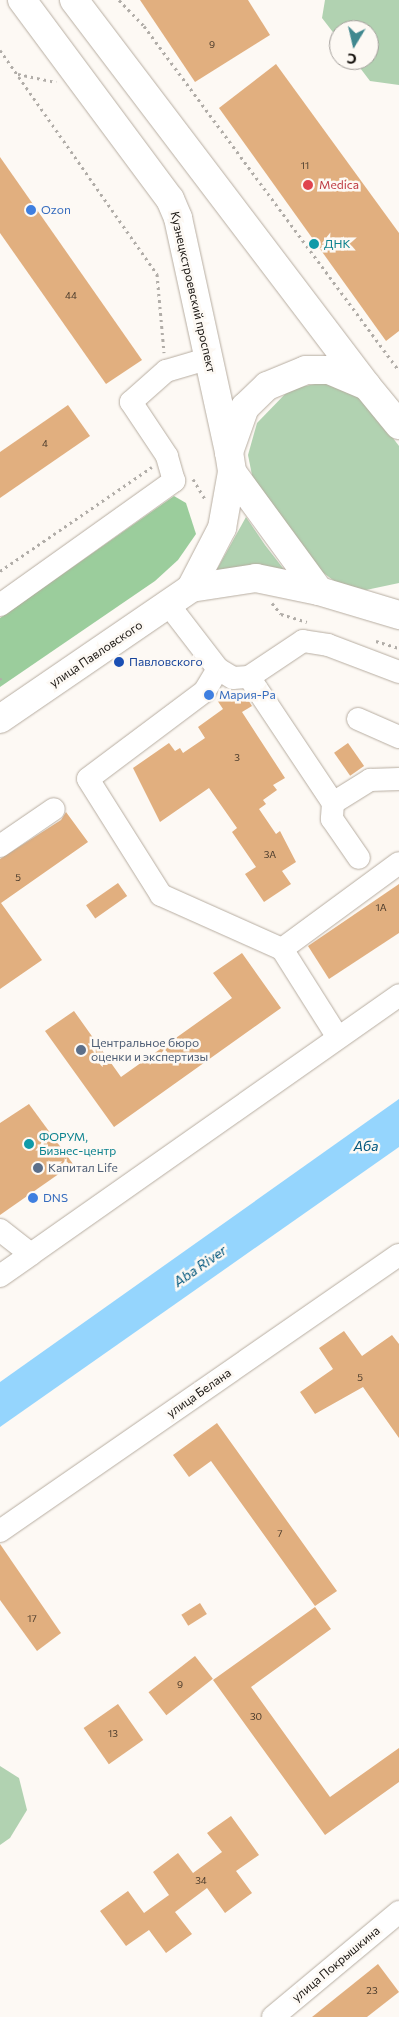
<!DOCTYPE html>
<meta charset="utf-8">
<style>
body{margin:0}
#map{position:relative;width:399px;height:2017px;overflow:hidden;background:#fdf9f4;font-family:Commissioner,sans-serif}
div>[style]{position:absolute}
.green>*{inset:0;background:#b1d2b1}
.forest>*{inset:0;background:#9bcd9c}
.water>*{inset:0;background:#95d5fd}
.building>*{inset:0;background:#e1af7f;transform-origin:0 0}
.path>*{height:3px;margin-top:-1.5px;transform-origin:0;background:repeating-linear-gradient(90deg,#b1ada8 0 2.5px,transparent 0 6.5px)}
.roads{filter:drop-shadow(0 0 1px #b7ada1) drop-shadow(0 0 1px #b7ada1)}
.minor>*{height:22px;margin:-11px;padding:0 11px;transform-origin:11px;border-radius:11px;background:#fff}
.major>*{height:28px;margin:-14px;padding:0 14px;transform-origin:14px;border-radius:14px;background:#fff}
.dots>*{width:14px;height:14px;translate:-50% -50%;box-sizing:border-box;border:2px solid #fdf9f4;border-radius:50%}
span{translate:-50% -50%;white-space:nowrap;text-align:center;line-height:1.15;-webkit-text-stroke:5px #fdf9f4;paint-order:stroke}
.number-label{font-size:10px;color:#4a3b2c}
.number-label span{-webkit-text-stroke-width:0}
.health-label{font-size:12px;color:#be3a42}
.left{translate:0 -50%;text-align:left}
.shop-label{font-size:12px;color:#366cbe}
.culture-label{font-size:12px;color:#0d838f}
.street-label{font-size:12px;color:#181410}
.transit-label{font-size:12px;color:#164399}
.service-label{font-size:12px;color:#4e5e75}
.water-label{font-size:14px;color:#02577d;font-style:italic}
.north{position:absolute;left:329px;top:20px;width:50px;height:50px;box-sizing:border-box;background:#fdf9f4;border:1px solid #a19d99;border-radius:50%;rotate:189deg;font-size:14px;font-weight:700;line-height:20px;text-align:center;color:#181410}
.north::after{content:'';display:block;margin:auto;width:18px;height:22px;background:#40888f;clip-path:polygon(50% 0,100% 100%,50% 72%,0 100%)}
</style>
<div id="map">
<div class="green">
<i style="clip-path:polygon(325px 0,399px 0,399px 85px,370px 81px,354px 60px,369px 60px,369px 30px,339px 30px,339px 40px,322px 18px)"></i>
<i style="clip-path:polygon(325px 382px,360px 395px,399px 446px,399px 583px,366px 590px,337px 583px,311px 564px,253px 480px,248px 455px,257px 423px,290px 389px)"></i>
<i style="clip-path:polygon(246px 517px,265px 545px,286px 572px,216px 571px)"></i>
<i style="clip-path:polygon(0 1766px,19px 1778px,27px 1810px,10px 1838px,0 1845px)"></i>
</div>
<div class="forest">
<i style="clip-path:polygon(174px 496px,186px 503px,196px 534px,178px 560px,155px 581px,0 687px,0 618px)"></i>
</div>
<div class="water">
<i style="clip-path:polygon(399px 1099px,399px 1147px,0 1427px,0 1382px)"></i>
</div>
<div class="building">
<i style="clip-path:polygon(140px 0,248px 0,270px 35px,195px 82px)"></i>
<i style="clip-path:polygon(276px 64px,399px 233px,399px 331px,386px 341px,219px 108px)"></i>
<i style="clip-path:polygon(0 157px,142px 360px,106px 384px,0 233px)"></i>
<i style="clip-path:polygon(68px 405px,90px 436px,0 498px,0 452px)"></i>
<i style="clip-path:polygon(226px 691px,245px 695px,252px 706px,242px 712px,285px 778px,273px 785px,277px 790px,263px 800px,266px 804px,259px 809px,276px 834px,280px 831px,296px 862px,282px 871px,291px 884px,264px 902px,245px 874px,256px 867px,232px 832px,237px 828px,209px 788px,160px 822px,133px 768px,169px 743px,175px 751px,180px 748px,183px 753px,205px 738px,198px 727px,223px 709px,217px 700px)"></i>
<i style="left:348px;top:743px;width:28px;height:17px;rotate:55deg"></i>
<i style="clip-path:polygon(66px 812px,88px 842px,1px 903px,42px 960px,0 989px,0 859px,61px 820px)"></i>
<i style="left:118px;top:883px;width:16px;height:39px;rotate:55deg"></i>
<i style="clip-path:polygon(399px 884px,399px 933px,329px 979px,308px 946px)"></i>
<i style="clip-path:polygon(242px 953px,281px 1008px,114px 1127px,45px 1031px,74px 1011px,121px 1077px,232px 998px,213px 973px)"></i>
<i style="clip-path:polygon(29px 1104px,73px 1164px,0 1215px,0 1123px)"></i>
<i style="clip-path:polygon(344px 1331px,362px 1356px,392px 1335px,399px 1344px,399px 1438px,363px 1387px,315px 1414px,300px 1392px,333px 1369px,319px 1348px)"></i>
<i style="clip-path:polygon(217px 1423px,337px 1591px,315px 1606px,211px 1461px,189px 1477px,173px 1455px)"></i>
<i style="clip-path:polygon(0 1544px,61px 1633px,37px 1651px,0 1600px)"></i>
<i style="left:200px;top:1603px;width:13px;height:22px;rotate:58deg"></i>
<i style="clip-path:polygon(315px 1607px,331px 1629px,251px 1687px,330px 1797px,399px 1748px,399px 1782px,325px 1835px,213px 1680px)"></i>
<i style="left:195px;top:1656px;width:29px;height:59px;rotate:52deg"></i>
<i style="left:118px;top:1704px;width:44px;height:42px;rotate:55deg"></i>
<i style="clip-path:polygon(231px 1816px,259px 1855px,236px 1871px,252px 1893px,225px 1913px,207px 1888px,175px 1912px,192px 1934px,166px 1953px,149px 1930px,126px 1946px,100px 1911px,128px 1891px,144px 1913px,169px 1895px,153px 1872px,178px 1853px,193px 1873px,222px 1852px,207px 1833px)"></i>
<i style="clip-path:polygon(378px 1964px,399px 1992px,367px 2017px,312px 2017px)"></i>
</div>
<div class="path">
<i style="left:119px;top:0;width:36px;rotate:46deg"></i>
<i style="left:144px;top:26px;width:428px;rotate:53.5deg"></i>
<i style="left:0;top:50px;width:274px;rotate:55deg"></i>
<i style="left:157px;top:274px;width:79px;rotate:84.9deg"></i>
<i style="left:18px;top:74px;width:39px;rotate:12deg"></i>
<i style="left:193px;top:479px;width:23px;rotate:59deg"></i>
<i style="left:0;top:571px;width:184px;rotate:-34.4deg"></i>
<i style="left:272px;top:603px;width:14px;rotate:51deg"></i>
<i style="left:281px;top:614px;width:27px;rotate:17deg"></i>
<i style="left:376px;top:641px;width:24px;rotate:17deg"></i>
<i style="left:0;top:678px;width:2px;rotate:63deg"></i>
</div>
<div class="roads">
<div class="minor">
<i style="left:168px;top:604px;width:82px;rotate:52.4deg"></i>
<i style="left:218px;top:669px;width:17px;rotate:31deg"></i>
<i style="left:233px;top:678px;width:16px;rotate:-4deg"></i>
<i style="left:249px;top:677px;width:151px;rotate:56.3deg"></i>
<i style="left:333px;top:803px;width:44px;rotate:-31.9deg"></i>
<i style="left:370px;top:780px;width:29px;rotate:-2deg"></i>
<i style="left:0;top:605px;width:214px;rotate:-35.5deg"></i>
<i style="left:174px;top:481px;width:26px;rotate:-106deg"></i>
<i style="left:167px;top:456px;width:65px;rotate:-123.7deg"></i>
<i style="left:131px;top:402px;width:47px;rotate:-41.5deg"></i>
<i style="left:166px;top:371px;width:46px;rotate:-16.5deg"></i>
<i style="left:218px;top:669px;width:26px;rotate:121deg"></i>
<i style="left:205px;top:691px;width:146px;rotate:143.1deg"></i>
<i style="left:88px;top:779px;width:137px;rotate:57.8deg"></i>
<i style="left:161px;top:895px;width:133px;rotate:24.1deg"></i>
<i style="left:282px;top:949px;width:103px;rotate:57.7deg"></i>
<i style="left:249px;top:677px;width:65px;rotate:-33.7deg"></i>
<i style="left:303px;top:641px;width:25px;rotate:9deg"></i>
<i style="left:328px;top:645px;width:76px;rotate:20.8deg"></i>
<i style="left:358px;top:719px;width:45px;rotate:23.7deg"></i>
<i style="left:333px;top:803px;width:16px;rotate:94deg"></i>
<i style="left:332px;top:819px;width:47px;rotate:55.3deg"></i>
<i style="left:0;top:846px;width:65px;rotate:-34.4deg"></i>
<i style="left:282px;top:949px;width:145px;rotate:-36.3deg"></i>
<i style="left:0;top:1230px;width:39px;rotate:38deg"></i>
<i style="left:31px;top:1254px;width:450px;rotate:-35.1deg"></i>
<i style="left:0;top:1276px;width:38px;rotate:-35deg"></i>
<i style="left:0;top:1531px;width:485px;rotate:-34.7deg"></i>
<i style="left:273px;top:2017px;width:164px;rotate:-39.8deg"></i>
</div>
<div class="major">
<i style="left:22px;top:0;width:248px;rotate:53.4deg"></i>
<i style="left:170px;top:199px;width:21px;rotate:67deg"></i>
<i style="left:178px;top:218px;width:239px;rotate:77.7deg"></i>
<i style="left:74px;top:0;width:483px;rotate:52.8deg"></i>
<i style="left:399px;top:425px;width:50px;rotate:-129.4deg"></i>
<i style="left:367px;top:386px;width:41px;rotate:-157.2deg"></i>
<i style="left:329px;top:370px;width:23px;rotate:180deg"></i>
<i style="left:306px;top:370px;width:42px;rotate:157.7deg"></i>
<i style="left:267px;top:386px;width:30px;rotate:136deg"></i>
<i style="left:245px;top:407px;width:48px;rotate:109.6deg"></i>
<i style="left:229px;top:452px;width:20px;rotate:81deg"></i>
<i style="left:232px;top:472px;width:147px;rotate:53.8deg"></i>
<i style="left:319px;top:591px;width:84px;rotate:16.7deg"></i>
<i style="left:191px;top:588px;width:68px;rotate:-62.7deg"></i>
<i style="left:222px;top:528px;width:57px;rotate:-79.9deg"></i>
<i style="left:0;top:719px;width:232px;rotate:-34.4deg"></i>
<i style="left:191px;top:588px;width:66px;rotate:-8.7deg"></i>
<i style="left:256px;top:578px;width:64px;rotate:11.7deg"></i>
</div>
</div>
<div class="dots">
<i style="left:308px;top:185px;background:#e0444e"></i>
<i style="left:31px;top:210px;background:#3f7fe0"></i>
<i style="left:314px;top:244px;background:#0f9aa8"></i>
<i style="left:119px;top:662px;background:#1a4fb4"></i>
<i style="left:209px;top:695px;background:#3f7fe0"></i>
<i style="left:81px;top:1050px;background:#5c6f8a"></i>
<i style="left:29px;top:1144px;background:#0f9aa8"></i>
<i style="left:38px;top:1168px;background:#5c6f8a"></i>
<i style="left:33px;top:1198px;background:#3f7fe0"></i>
</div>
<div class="number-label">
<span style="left:212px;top:45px">9</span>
<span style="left:305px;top:166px">11</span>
<span style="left:71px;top:296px">44</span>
<span style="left:45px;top:444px">4</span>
<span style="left:237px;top:758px">3</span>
<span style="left:270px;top:855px">3А</span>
<span style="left:18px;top:878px">5</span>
<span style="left:381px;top:908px">1А</span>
<span style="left:360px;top:1378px">5</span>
<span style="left:280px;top:1534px">7</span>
<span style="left:32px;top:1619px">17</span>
<span style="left:180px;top:1685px">9</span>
<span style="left:256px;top:1717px">30</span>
<span style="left:113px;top:1734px">13</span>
<span style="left:201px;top:1881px">34</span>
<span style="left:372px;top:1991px">23</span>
</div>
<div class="health-label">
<span class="left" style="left:319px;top:185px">Medica</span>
</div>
<div class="shop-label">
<span class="left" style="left:41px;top:210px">Ozon</span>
<span class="left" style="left:219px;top:695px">Мария-Ра</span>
<span class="left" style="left:43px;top:1198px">DNS</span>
</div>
<div class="culture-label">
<span class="left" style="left:324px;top:244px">ДНК</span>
<span class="left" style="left:39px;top:1144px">ФОРУМ,<br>Бизнес-центр</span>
</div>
<div class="street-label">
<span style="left:193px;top:292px;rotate:77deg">Кузнецкстроевский проспект</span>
<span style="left:96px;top:654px;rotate:-34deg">улица Павловского</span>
<span style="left:199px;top:1393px;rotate:-35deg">улица Белана</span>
<span style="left:336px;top:1964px;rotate:-40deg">улица Покрышкина</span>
</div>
<div class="transit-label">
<span class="left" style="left:129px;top:662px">Павловского</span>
</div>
<div class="service-label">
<span class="left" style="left:91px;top:1050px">Центральное бюро<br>оценки и экспертизы</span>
<span class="left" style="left:48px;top:1168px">Капитал Life</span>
</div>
<div class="water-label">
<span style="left:366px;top:1146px">Аба</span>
<span style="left:200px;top:1266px;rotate:-35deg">Aba River</span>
</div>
<div class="north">С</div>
</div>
